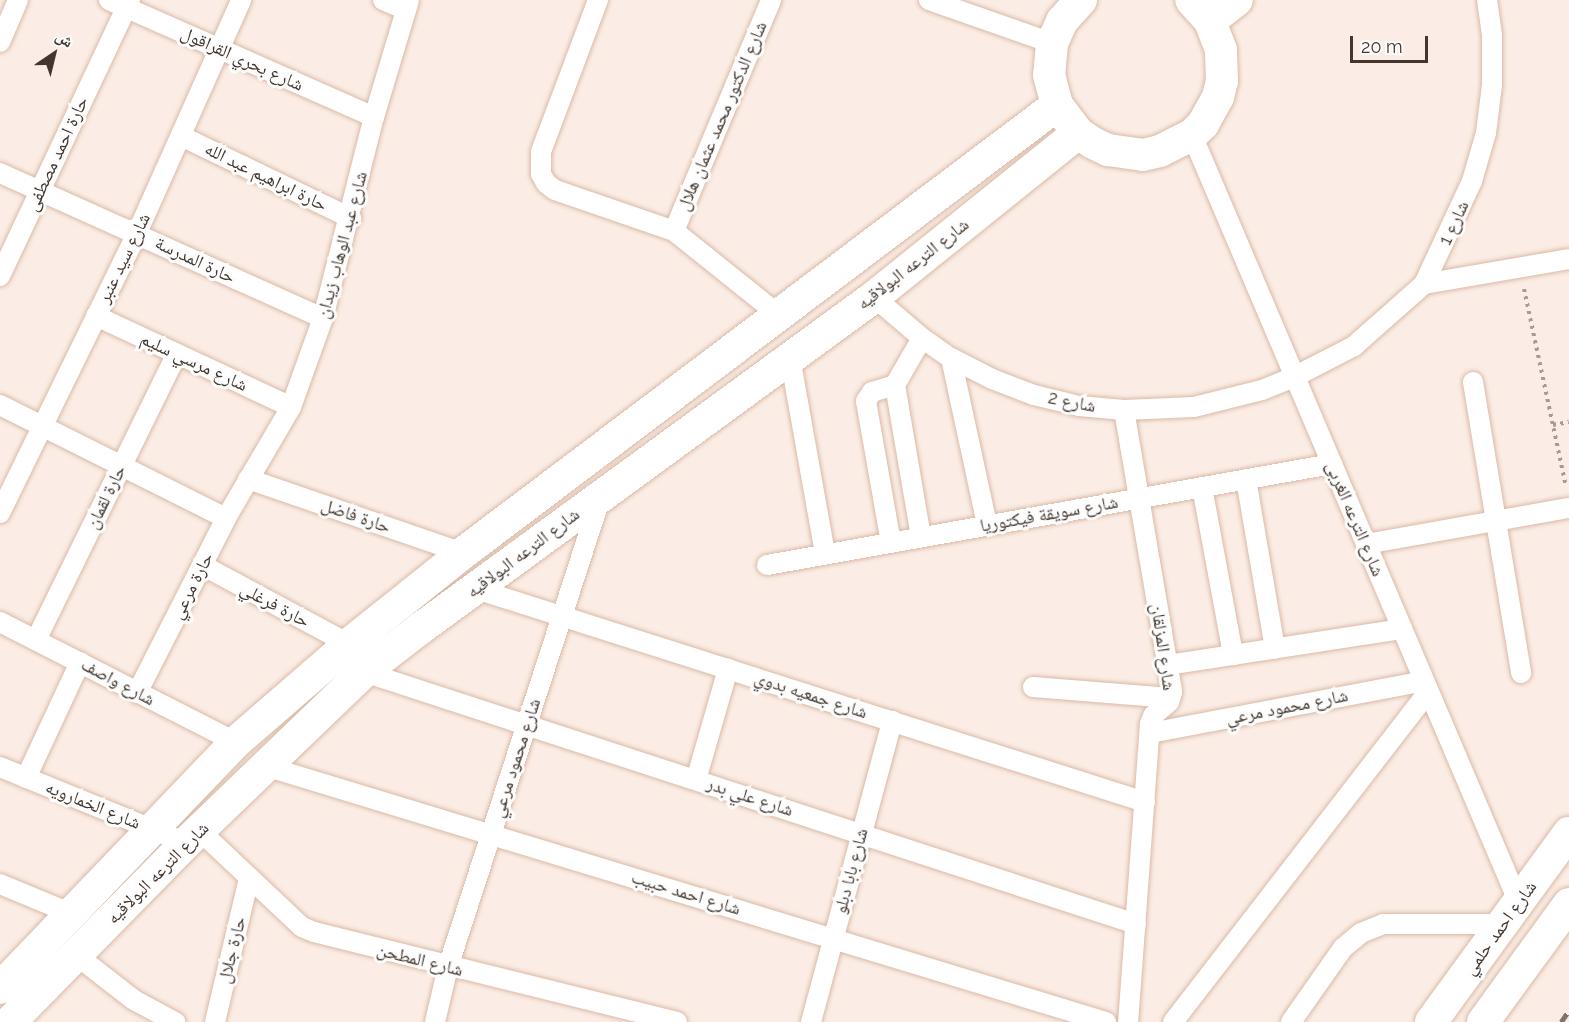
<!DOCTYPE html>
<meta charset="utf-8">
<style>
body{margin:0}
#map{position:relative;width:1569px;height:1022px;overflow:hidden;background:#fbede5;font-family:Raleway,"Noto Naskh Arabic",sans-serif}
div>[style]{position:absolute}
.path>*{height:4px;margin-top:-2px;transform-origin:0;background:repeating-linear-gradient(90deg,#a79a92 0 3px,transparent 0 7.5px)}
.roads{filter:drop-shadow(0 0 2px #dabaa6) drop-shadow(0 0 2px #dabaa6)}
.minor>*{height:20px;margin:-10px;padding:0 10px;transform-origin:10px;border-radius:10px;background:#fff}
.primary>*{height:32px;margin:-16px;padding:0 16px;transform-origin:16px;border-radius:16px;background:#fff}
.rail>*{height:4.5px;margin-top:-2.25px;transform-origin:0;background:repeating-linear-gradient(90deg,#7f726a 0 10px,transparent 0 20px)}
span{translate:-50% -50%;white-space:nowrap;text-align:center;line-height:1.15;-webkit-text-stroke:6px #fdfdfd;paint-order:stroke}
.street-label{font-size:18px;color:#42362e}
.north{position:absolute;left:24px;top:24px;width:60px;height:60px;-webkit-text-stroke:4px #fdfdfd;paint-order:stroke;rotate:35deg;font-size:16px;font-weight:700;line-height:24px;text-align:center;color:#42362e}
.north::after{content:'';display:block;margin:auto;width:21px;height:27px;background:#42362e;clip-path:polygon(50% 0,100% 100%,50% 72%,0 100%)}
.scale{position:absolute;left:1350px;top:36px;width:78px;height:27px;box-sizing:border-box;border:3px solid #42362e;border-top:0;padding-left:8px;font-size:18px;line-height:21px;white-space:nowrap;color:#42362e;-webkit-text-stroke:4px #fdfdfd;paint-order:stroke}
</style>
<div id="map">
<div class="path">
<i style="left:1524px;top:289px;width:202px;rotate:78deg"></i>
<i style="left:1553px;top:425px;width:16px;rotate:-11deg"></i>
</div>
<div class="roads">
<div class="minor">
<i style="left:109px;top:0;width:290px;rotate:23.8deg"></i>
<i style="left:383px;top:0;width:25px;rotate:23deg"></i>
<i style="left:598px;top:0;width:162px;rotate:110.6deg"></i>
<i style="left:541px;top:152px;width:22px;rotate:90deg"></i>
<i style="left:541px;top:174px;width:10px;rotate:61deg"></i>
<i style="left:546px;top:183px;width:11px;rotate:38deg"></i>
<i style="left:555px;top:190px;width:126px;rotate:19deg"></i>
<i style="left:674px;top:231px;width:134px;rotate:38.7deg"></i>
<i style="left:929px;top:0;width:130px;rotate:19.3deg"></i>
<i style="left:0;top:42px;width:46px;rotate:-66.8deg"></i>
<i style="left:1192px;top:135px;width:835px;rotate:66.94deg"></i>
<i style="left:181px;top:136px;width:189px;rotate:25.8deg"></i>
<i style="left:0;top:173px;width:354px;rotate:24.2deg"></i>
<i style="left:674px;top:231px;width:251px;rotate:-67.2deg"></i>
<i style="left:0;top:276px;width:305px;rotate:-64.8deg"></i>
<i style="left:1424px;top:284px;width:147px;rotate:-9.8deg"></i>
<i style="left:874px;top:297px;width:63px;rotate:40.5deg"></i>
<i style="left:922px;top:338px;width:35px;rotate:35deg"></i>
<i style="left:951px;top:358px;width:46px;rotate:27.1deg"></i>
<i style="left:992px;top:379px;width:45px;rotate:20.9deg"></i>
<i style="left:1034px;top:395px;width:46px;rotate:13.7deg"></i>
<i style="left:1079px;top:406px;width:45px;rotate:5.1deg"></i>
<i style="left:1124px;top:410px;width:70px;rotate:-2.5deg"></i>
<i style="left:1194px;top:407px;width:70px;rotate:-14deg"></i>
<i style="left:1262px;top:390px;width:35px;rotate:-22deg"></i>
<i style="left:1294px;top:377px;width:68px;rotate:-27.3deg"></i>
<i style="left:1354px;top:346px;width:94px;rotate:-41.5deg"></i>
<i style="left:1424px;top:284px;width:114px;rotate:-65deg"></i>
<i style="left:1472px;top:181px;width:50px;rotate:-73.7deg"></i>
<i style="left:1486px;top:133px;width:48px;rotate:-82.9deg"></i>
<i style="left:1492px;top:85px;width:50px;rotate:-90deg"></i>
<i style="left:1492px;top:35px;width:35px;rotate:-98deg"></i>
<i style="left:96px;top:316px;width:215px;rotate:25deg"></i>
<i style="left:790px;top:357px;width:200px;rotate:79.9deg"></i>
<i style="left:951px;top:358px;width:171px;rotate:77.8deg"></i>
<i style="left:1473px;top:382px;width:295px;rotate:80.6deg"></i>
<i style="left:895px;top:385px;width:154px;rotate:80.3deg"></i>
<i style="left:0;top:405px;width:253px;rotate:26.6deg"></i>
<i style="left:1124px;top:410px;width:286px;rotate:80.3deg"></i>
<i style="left:1172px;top:692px;width:10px;rotate:107deg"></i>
<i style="left:1169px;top:702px;width:21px;rotate:139deg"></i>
<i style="left:1153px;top:716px;width:9px;rotate:111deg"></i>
<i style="left:1150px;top:724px;width:299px;rotate:94.2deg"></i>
<i style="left:248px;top:479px;width:227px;rotate:19deg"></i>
<i style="left:1246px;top:479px;width:172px;rotate:80.3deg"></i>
<i style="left:1202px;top:487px;width:171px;rotate:79.5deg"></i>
<i style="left:0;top:513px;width:312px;rotate:-63.9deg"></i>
<i style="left:137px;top:233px;width:255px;rotate:-65.9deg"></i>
<i style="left:891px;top:543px;width:144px;rotate:-100deg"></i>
<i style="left:866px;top:401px;width:11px;rotate:-56deg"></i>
<i style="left:872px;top:392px;width:24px;rotate:-17deg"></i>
<i style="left:895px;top:385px;width:54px;rotate:-60.1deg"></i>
<i style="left:1366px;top:544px;width:206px;rotate:-10.1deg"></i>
<i style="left:202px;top:565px;width:167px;rotate:28.3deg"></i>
<i style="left:767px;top:565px;width:574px;rotate:-10.14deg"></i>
<i style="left:476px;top:589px;width:702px;rotate:17.66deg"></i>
<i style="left:0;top:622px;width:265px;rotate:27deg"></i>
<i style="left:36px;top:640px;width:319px;rotate:-63.8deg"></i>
<i style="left:1167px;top:665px;width:238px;rotate:-8.7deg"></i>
<i style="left:364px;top:672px;width:812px;rotate:18.08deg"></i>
<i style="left:1033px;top:687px;width:138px;rotate:4.6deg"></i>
<i style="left:137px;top:693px;width:196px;rotate:-63deg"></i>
<i style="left:226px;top:518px;width:129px;rotate:-59.6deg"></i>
<i style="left:291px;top:407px;width:95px;rotate:-70.2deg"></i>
<i style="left:323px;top:318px;width:207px;rotate:-75.8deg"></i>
<i style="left:374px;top:117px;width:122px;rotate:-73.3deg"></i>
<i style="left:1150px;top:733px;width:279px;rotate:-10.7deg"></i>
<i style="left:265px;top:766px;width:879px;rotate:16.93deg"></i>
<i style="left:0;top:767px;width:201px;rotate:22.2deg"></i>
<i style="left:26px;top:778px;width:128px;rotate:-65deg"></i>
<i style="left:696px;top:780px;width:116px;rotate:-73.9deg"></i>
<i style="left:200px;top:831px;width:140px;rotate:43.3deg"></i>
<i style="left:302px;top:927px;width:13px;rotate:23deg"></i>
<i style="left:314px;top:932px;width:374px;rotate:13.9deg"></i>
<i style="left:0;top:884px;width:78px;rotate:22.6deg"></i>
<i style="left:76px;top:955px;width:73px;rotate:37.8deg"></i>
<i style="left:134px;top:1000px;width:47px;rotate:28.2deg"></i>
<i style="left:215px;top:1022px;width:148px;rotate:-76.7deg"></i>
<i style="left:435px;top:1022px;width:57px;rotate:-76.7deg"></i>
<i style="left:448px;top:967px;width:493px;rotate:-72deg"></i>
<i style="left:811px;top:1022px;width:312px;rotate:-74.9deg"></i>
<i style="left:1173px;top:1022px;width:418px;rotate:-52.3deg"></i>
<i style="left:1291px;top:1022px;width:90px;rotate:-54.9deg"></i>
<i style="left:1343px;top:948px;width:23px;rotate:-40deg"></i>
<i style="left:1361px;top:933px;width:24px;rotate:-22deg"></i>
<i style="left:1383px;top:924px;width:121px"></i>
</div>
<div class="primary">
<i style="left:1081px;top:0;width:28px;rotate:132deg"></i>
<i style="left:1062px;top:21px;width:24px;rotate:114deg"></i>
<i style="left:1052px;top:43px;width:32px;rotate:95deg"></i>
<i style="left:1049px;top:75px;width:31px;rotate:75deg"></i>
<i style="left:1057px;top:105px;width:35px;rotate:53deg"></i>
<i style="left:1078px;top:133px;width:18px;rotate:34deg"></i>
<i style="left:1093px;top:143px;width:17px;rotate:25deg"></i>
<i style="left:1108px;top:150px;width:35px;rotate:8deg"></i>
<i style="left:1143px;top:155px;width:17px;rotate:-13deg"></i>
<i style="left:1160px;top:151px;width:36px;rotate:-27deg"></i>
<i style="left:1192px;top:135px;width:16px;rotate:-45deg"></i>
<i style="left:1203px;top:124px;width:31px;rotate:-61deg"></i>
<i style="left:1218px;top:97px;width:16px;rotate:-76deg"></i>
<i style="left:1222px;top:81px;width:31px;rotate:-92deg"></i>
<i style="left:1221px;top:50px;width:31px;rotate:-111deg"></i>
<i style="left:1210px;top:21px;width:28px;rotate:-132deg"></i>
<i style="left:1210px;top:21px;width:34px;rotate:-38deg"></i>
<i style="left:0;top:988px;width:341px;rotate:-46.2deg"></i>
<i style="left:236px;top:742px;width:150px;rotate:-40.9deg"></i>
<i style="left:349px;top:644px;width:146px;rotate:-38.6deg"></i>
<i style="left:463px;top:553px;width:744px;rotate:-37.02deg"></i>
<i style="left:10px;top:1022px;width:251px;rotate:-45.5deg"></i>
<i style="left:186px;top:843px;width:247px;rotate:-43.9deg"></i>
<i style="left:364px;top:672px;width:72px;rotate:-37.7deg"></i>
<i style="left:421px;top:628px;width:561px;rotate:-36.16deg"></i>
<i style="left:874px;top:297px;width:262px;rotate:-38.8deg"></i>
<i style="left:1431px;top:1022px;width:234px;rotate:-53.9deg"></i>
<i style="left:1483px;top:1022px;width:146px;rotate:-53.9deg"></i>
</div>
</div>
<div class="rail">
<i style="left:1561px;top:1022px;width:14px;rotate:-56deg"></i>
</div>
<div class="street-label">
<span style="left:242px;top:59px;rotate:24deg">شارع بحري القراقول</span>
<span style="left:722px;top:116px;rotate:-67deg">شارع الدكتور محمد عثمان هلال</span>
<span style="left:57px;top:154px;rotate:-65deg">حارة احمد مصطفى</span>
<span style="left:266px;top:177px;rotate:26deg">حارة ابراهيم عبد الله</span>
<span style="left:1454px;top:223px;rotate:-65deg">شارع 1</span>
<span style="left:342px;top:245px;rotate:-75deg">شارع عبد الوهاب زيدان</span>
<span style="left:124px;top:258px;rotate:-64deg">شارع سيد عنبر</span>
<span style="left:195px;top:260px;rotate:25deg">حارة المدرسة</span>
<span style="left:913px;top:264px;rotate:-38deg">شارع الترعه البولاقيه</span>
<span style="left:194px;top:362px;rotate:25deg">شارع مرسي سليم</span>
<span style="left:1072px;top:402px;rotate:11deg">شارع 2</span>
<span style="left:106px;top:497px;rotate:-64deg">حارة لقمان</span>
<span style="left:1049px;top:514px;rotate:-10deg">شارع سويقة فيكتوريا</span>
<span style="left:356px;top:516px;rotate:19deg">حارة فاضل</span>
<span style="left:1355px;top:519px;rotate:67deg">شارع الترعه الغربى</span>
<span style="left:523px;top:553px;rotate:-37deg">شارع الترعه البولاقيه</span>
<span style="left:192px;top:586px;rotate:-63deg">حارة مرعي</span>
<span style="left:275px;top:605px;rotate:28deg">حارة فرغلي</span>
<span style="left:1163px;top:647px;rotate:82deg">شارع المزلقان</span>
<span style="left:118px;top:682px;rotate:28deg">شارع واصف</span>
<span style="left:811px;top:695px;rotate:18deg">شارع جمعيه بدوي</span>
<span style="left:1287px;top:707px;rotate:-11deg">شارع محمود مرعي</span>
<span style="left:516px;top:758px;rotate:-72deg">شارع محمود مرعي</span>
<span style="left:750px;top:797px;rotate:18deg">شارع علي بدر</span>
<span style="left:93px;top:805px;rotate:22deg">شارع الخمارويه</span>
<span style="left:851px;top:871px;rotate:-75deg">شارع بابا دبلو</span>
<span style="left:158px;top:873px;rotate:-45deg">شارع الترعه البولاقيه</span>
<span style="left:686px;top:893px;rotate:17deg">شارع احمد حبيب</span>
<span style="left:1500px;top:928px;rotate:-54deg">شارع احمد حلمي</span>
<span style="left:232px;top:950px;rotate:-76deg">حارة جلال</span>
<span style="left:420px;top:960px;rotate:14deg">شارع المطحن</span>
</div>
<div class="north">ش</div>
<div class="scale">20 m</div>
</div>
